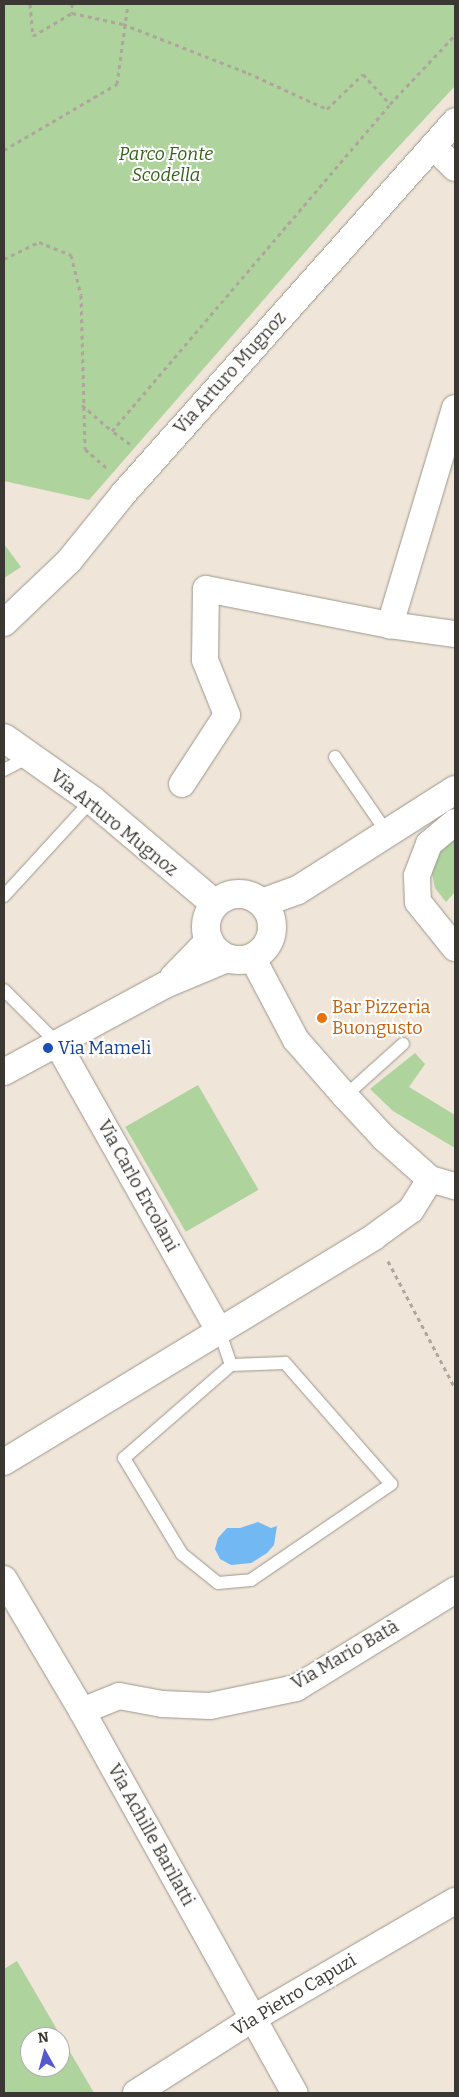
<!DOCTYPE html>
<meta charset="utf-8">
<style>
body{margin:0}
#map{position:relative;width:459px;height:2097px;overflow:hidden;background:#efe5d9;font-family:Bitter,serif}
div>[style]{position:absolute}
.green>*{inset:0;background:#aed39d;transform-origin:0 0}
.water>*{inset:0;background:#72b8f3}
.path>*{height:3px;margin-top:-1.5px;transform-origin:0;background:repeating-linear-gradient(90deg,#aea69d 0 4px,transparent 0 8px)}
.roads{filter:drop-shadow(0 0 1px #9e958a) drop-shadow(0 0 1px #9e958a)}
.service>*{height:12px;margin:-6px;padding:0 6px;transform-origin:6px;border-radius:6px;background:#fff}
.minor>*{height:26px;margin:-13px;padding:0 13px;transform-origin:13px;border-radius:13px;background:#fff}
.secondary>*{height:28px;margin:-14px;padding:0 14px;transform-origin:14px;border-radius:14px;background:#fff}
.secondary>.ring{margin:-14px;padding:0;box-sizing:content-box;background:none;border:28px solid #fff;border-radius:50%}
.dots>*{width:14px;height:14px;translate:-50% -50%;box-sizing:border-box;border:2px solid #fff;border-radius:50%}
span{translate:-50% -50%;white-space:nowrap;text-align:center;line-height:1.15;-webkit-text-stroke:4px #fff;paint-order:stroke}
.park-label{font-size:18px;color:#346118;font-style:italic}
.street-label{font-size:18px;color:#3b3833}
.food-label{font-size:18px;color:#c56008}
.left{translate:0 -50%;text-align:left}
.transit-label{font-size:18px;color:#164399}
.frame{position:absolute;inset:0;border:5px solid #3b3833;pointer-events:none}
.north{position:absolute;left:20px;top:2027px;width:50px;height:50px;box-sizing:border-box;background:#fff;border:1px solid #b1afad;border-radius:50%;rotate:353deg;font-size:14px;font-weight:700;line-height:20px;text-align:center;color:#3b3833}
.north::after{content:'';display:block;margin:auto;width:18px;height:22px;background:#5559d0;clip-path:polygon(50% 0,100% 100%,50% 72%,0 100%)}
</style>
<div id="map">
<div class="green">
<i style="clip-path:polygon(4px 4px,455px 4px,455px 86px,374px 173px,89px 500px,4px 481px)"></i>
<i style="clip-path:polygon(4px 544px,21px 567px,4px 578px)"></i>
<i style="clip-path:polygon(455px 837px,455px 892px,446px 902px,435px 888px,432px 874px,433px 859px)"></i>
<i style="clip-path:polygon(415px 1053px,425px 1064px,409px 1087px,455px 1115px,455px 1148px,393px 1111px,370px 1089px)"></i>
<i style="left:198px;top:1085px;width:121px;height:84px;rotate:60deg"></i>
<i style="clip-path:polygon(evenodd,17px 1961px,94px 2093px,4px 2093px,4px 1969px,17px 1961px,30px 2037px,60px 2037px,60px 2067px,30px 2067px,30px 2037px)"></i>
</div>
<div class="water">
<i style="clip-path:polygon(258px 1522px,271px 1528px,277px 1526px,274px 1545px,267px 1553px,251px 1563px,231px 1565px,220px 1559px,215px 1549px,218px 1538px,227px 1528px,240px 1528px)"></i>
</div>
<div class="path">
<i style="left:30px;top:4px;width:32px;rotate:85deg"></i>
<i style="left:33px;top:36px;width:45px;rotate:-30.5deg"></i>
<i style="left:72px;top:4px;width:9px;rotate:90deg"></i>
<i style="left:72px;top:13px;width:52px;rotate:12.2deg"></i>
<i style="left:123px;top:24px;width:134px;rotate:21.4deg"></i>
<i style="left:248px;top:73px;width:87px;rotate:24.5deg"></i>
<i style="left:327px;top:109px;width:50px;rotate:-44.2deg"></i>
<i style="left:363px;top:74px;width:40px;rotate:48deg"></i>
<i style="left:4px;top:150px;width:131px;rotate:-30.3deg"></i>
<i style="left:117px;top:84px;width:81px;rotate:-82.2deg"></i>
<i style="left:4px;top:259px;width:39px;rotate:-26deg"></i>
<i style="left:39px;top:242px;width:35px;rotate:22deg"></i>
<i style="left:71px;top:255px;width:41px;rotate:76deg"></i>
<i style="left:81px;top:295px;width:154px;rotate:88.5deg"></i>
<i style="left:85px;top:449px;width:30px;rotate:41deg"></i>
<i style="left:82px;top:405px;width:40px;rotate:41deg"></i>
<i style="left:130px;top:444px;width:22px;rotate:-144deg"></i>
<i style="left:112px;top:431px;width:429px;rotate:-49.6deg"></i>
<i style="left:390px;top:104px;width:95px;rotate:-46.7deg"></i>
<i style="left:388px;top:1261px;width:144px;rotate:62.2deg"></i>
</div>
<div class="roads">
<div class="service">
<i style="left:335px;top:757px;width:93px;rotate:55.5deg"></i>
<i style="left:4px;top:770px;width:30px;rotate:-28deg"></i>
<i style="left:4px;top:896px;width:130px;rotate:-47.5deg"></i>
<i style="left:4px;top:990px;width:75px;rotate:45deg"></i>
<i style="left:345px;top:1096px;width:78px;rotate:-41.9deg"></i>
<i style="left:219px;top:1330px;width:37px;rotate:71deg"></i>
<i style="left:231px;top:1365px;width:142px;rotate:139deg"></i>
<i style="left:124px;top:1458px;width:112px;rotate:58.9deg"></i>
<i style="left:182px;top:1554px;width:46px;rotate:38.9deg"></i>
<i style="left:218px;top:1583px;width:33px;rotate:-5deg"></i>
<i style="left:251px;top:1580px;width:170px;rotate:-34.4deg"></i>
<i style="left:391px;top:1484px;width:161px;rotate:-131.2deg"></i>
<i style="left:285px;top:1363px;width:54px;rotate:177.9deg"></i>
</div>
<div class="minor">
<i style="left:433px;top:146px;width:31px;rotate:45deg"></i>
<i style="left:455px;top:408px;width:227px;rotate:106.7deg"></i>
<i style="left:390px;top:625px;width:66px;rotate:7.9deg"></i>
<i style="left:4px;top:623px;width:90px;rotate:-43.6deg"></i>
<i style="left:69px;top:561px;width:87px;rotate:-51deg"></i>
<i style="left:124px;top:493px;width:498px;rotate:-48.3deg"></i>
<i style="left:182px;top:784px;width:82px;rotate:-56.9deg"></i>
<i style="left:227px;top:715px;width:59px;rotate:-111.8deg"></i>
<i style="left:205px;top:660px;width:71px;rotate:-89.2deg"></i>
<i style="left:206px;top:589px;width:187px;rotate:11.1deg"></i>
<i style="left:455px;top:822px;width:34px;rotate:140deg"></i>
<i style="left:429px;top:844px;width:34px;rotate:111deg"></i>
<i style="left:417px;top:876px;width:26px;rotate:88deg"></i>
<i style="left:418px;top:902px;width:59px;rotate:51.2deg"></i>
<i style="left:252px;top:957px;width:94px;rotate:62.1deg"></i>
<i style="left:296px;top:1040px;width:74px;rotate:48.8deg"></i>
<i style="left:345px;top:1096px;width:57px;rotate:47.1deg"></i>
<i style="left:384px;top:1138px;width:62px;rotate:41.7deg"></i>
<i style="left:430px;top:1179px;width:26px;rotate:16deg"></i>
<i style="left:173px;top:977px;width:52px;rotate:-45.8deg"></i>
<i style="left:57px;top:1043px;width:330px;rotate:60.6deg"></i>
<i style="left:4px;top:1072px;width:183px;rotate:-28.4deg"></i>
<i style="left:165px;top:985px;width:70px;rotate:-22.6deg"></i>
<i style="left:4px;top:1462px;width:434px;rotate:-31.3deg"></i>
<i style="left:375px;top:1236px;width:44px;rotate:-35.8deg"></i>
<i style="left:411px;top:1210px;width:36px;rotate:-58deg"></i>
<i style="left:4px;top:1579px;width:153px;rotate:59.4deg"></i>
<i style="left:82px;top:1711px;width:437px;rotate:60.9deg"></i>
<i style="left:82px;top:1711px;width:40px;rotate:-22deg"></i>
<i style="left:119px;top:1696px;width:44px;rotate:10.5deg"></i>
<i style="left:162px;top:1704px;width:48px;rotate:2.4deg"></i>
<i style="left:210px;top:1706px;width:88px;rotate:-11.8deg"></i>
<i style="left:296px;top:1688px;width:187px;rotate:-31.6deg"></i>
<i style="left:136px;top:2093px;width:138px;rotate:-32.5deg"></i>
<i style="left:252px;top:2019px;width:235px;rotate:-30.2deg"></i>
</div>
<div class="secondary">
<i style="left:4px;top:738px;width:108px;rotate:35.2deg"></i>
<i style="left:92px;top:800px;width:161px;rotate:40.2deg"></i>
<i class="ring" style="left:206px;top:894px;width:38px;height:38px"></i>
<i style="left:262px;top:903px;width:38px;rotate:-20deg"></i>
<i style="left:298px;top:890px;width:186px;rotate:-32.5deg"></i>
</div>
</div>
<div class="dots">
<i style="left:322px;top:1018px;background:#e8710a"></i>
<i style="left:48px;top:1048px;background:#1a4fb4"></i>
</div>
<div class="park-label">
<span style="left:166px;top:165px">Parco Fonte<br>Scodella</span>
</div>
<div class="street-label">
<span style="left:230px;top:373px;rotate:-48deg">Via Arturo Mugnoz</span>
<span style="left:114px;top:823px;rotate:39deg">Via Arturo Mugnoz</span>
<span style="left:138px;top:1186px;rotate:61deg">Via Carlo Ercolani</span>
<span style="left:345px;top:1655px;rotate:-30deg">Via Mario Batà</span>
<span style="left:151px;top:1835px;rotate:61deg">Via Achille Barilatti</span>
<span style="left:294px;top:1995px;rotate:-31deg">Via Pietro Capuzi</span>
</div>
<div class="food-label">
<span class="left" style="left:332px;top:1018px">Bar Pizzeria<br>Buongusto</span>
</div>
<div class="transit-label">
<span class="left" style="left:58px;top:1048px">Via Mameli</span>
</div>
<div class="frame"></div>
<div class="north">N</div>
</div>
